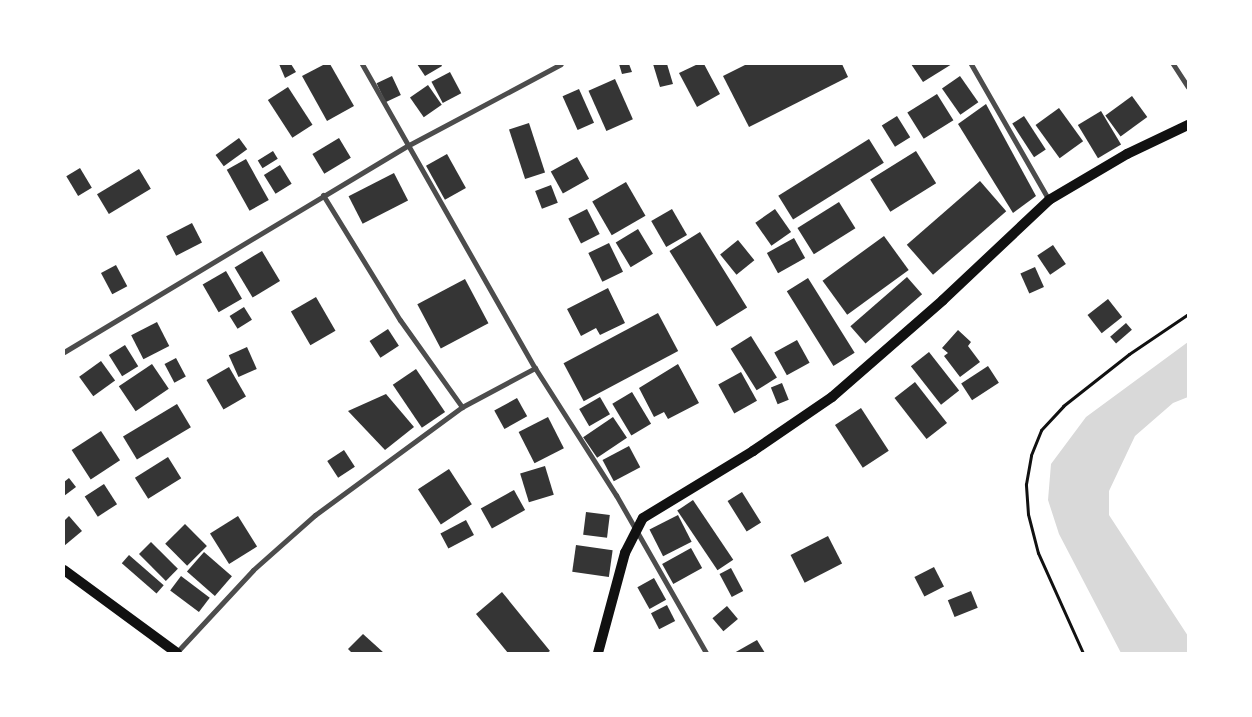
<!DOCTYPE html>
<style>
body{margin:0}
#map{position:relative;width:1252px;height:717px;overflow:hidden;background:#fff;font-family:"Open Sans",sans-serif}
div>[style]{position:absolute}
.water>*{inset:0;background:#d9d9d9}
.building>*{inset:0;background:#353535;transform-origin:0 0}
.path>*{height:3px;margin:-1.5px;padding:0 1.5px;transform-origin:1.5px;border-radius:1.5px;background:#111}
.minor>*{height:5px;margin:-2.5px;padding:0 2.5px;transform-origin:2.5px;border-radius:2.5px;background:#4c4c4c}
.secondary>*{height:10px;margin:-5px;padding:0 5px;transform-origin:5px;border-radius:5px;background:#111}
span{translate:-50% -50%;white-space:nowrap;text-align:center;line-height:1.15;-webkit-text-stroke:5px #fff;paint-order:stroke}
.frame{position:absolute;inset:0;border:65px solid #fff;pointer-events:none}
</style>
<div id="map">
<div class="water">
<i style="clip-path:polygon(1188px 342px,1188px 397px,1173px 403px,1135px 436px,1109px 491px,1109px 515px,1188px 636px,1188px 653px,1121px 653px,1059px 534px,1048px 500px,1051px 464px,1086px 417px)"></i>
</div>
<div class="building">
<i style="clip-path:polygon(279px 64px,291px 64px,296px 72px,285px 78px)"></i>
<i style="clip-path:polygon(325px 64px,330px 64px,354px 106px,327px 121px,302px 76px)"></i>
<i style="clip-path:polygon(417px 64px,441px 64px,442px 66px,425px 76px)"></i>
<i style="clip-path:polygon(619px 64px,629px 64px,632px 72px,622px 74px)"></i>
<i style="clip-path:polygon(653px 64px,667px 64px,673px 84px,660px 87px)"></i>
<i style="clip-path:polygon(698px 64px,704px 64px,720px 94px,697px 107px,679px 73px)"></i>
<i style="clip-path:polygon(747px 64px,842px 64px,848px 77px,749px 127px,723px 76px)"></i>
<i style="clip-path:polygon(911px 64px,952px 64px,923px 82px)"></i>
<i style="left:450px;top:72px;width:24px;height:21px;rotate:62deg"></i>
<i style="left:392px;top:76px;width:21px;height:17px;rotate:65deg"></i>
<i style="left:960px;top:76px;width:32px;height:22px;rotate:55deg"></i>
<i style="left:615px;top:79px;width:44px;height:29px;rotate:66deg"></i>
<i style="left:428px;top:85px;width:24px;height:22px;rotate:55deg"></i>
<i style="left:288px;top:87px;width:45px;height:24px;rotate:57deg"></i>
<i style="left:579px;top:89px;width:37px;height:18px;rotate:66deg"></i>
<i style="left:937px;top:94px;width:31px;height:35px;rotate:58deg"></i>
<i style="left:1132px;top:96px;width:26px;height:33px;rotate:54deg"></i>
<i style="clip-path:polygon(986px 104px,1036px 196px,1013px 213px,958px 124px)"></i>
<i style="left:1059px;top:108px;width:41px;height:29px;rotate:54deg"></i>
<i style="left:1101px;top:111px;width:39px;height:27px;rotate:59deg"></i>
<i style="left:897px;top:116px;width:25px;height:18px;rotate:58deg"></i>
<i style="left:1024px;top:116px;width:40px;height:14px;rotate:57deg"></i>
<i style="left:529px;top:123px;width:52px;height:21px;rotate:72deg"></i>
<i style="left:239px;top:138px;width:14px;height:29px;rotate:54deg"></i>
<i style="left:339px;top:138px;width:23px;height:31px;rotate:59deg"></i>
<i style="left:869px;top:139px;width:28px;height:107px;rotate:58deg"></i>
<i style="left:273px;top:151px;width:9px;height:18px;rotate:58deg"></i>
<i style="left:916px;top:151px;width:38px;height:54px;rotate:58deg"></i>
<i style="left:447px;top:154px;width:39px;height:24px;rotate:61deg"></i>
<i style="left:577px;top:157px;width:25px;height:30px;rotate:61deg"></i>
<i style="left:246px;top:159px;width:47px;height:22px;rotate:61deg"></i>
<i style="left:280px;top:165px;width:22px;height:19px;rotate:58deg"></i>
<i style="left:80px;top:168px;width:23px;height:16px;rotate:59deg"></i>
<i style="left:139px;top:169px;width:23px;height:49px;rotate:59deg"></i>
<i style="left:394px;top:173px;width:31px;height:51px;rotate:63deg"></i>
<i style="left:980px;top:181px;width:40px;height:97px;rotate:49deg"></i>
<i style="left:626px;top:182px;width:39px;height:39px;rotate:60deg"></i>
<i style="left:551px;top:185px;width:19px;height:17px;rotate:69deg"></i>
<i style="left:839px;top:202px;width:31px;height:49px;rotate:58deg"></i>
<i style="left:587px;top:209px;width:28px;height:21px;rotate:63deg"></i>
<i style="left:672px;top:209px;width:30px;height:24px;rotate:60deg"></i>
<i style="left:775px;top:209px;width:28px;height:24px;rotate:55deg"></i>
<i style="left:192px;top:223px;width:22px;height:29px;rotate:63deg"></i>
<i style="left:638px;top:229px;width:29px;height:26px;rotate:59deg"></i>
<i style="left:700px;top:232px;width:89px;height:36px;rotate:58deg"></i>
<i style="left:884px;top:236px;width:42px;height:76px;rotate:54deg"></i>
<i style="left:794px;top:238px;width:23px;height:31px;rotate:61deg"></i>
<i style="left:738px;top:240px;width:26px;height:23px;rotate:51deg"></i>
<i style="left:609px;top:243px;width:32px;height:23px;rotate:64deg"></i>
<i style="left:1053px;top:245px;width:23px;height:19px;rotate:56deg"></i>
<i style="left:262px;top:251px;width:35px;height:32px;rotate:59deg"></i>
<i style="left:116px;top:265px;width:24px;height:17px;rotate:62deg"></i>
<i style="left:1035px;top:267px;width:22px;height:16px;rotate:66deg"></i>
<i style="left:226px;top:271px;width:32px;height:27px;rotate:60deg"></i>
<i style="left:907px;top:277px;width:23px;height:75px;rotate:49deg"></i>
<i style="left:808px;top:278px;width:88px;height:25px;rotate:58deg"></i>
<i style="left:465px;top:279px;width:50px;height:54px;rotate:62deg"></i>
<i style="clip-path:polygon(608px 288px,625px 323px,600px 335px,596px 328px,581px 336px,567px 309px)"></i>
<i style="left:316px;top:297px;width:39px;height:29px;rotate:60deg"></i>
<i style="left:1108px;top:299px;width:23px;height:26px;rotate:52deg"></i>
<i style="left:244px;top:307px;width:15px;height:17px;rotate:58deg"></i>
<i style="left:658px;top:313px;width:43px;height:107px;rotate:62deg"></i>
<i style="left:157px;top:322px;width:27px;height:29px;rotate:63deg"></i>
<i style="left:1126px;top:323px;width:9px;height:21px;rotate:49deg"></i>
<i style="left:388px;top:329px;width:20px;height:22px;rotate:57deg"></i>
<i style="clip-path:polygon(958px 330px,971px 342px,968px 346px,980px 362px,960px 377px,944px 356px,948px 353px,942px 348px)"></i>
<i style="left:751px;top:336px;width:49px;height:24px;rotate:58deg"></i>
<i style="left:797px;top:340px;width:26px;height:26px;rotate:61deg"></i>
<i style="left:125px;top:345px;width:25px;height:19px;rotate:58deg"></i>
<i style="left:247px;top:347px;width:24px;height:20px;rotate:66deg"></i>
<i style="left:929px;top:352px;width:49px;height:23px;rotate:52deg"></i>
<i style="left:176px;top:358px;width:21px;height:13px;rotate:62deg"></i>
<i style="left:101px;top:361px;width:24px;height:27px;rotate:54deg"></i>
<i style="left:152px;top:364px;width:30px;height:40px;rotate:56deg"></i>
<i style="clip-path:polygon(678px 364px,699px 403px,668px 419px,664px 412px,654px 417px,639px 388px)"></i>
<i style="left:988px;top:366px;width:20px;height:32px;rotate:57deg"></i>
<i style="left:229px;top:367px;width:34px;height:26px;rotate:60deg"></i>
<i style="left:416px;top:369px;width:52px;height:28px;rotate:56deg"></i>
<i style="left:741px;top:372px;width:33px;height:26px;rotate:61deg"></i>
<i style="left:915px;top:382px;width:52px;height:26px;rotate:52deg"></i>
<i style="left:782px;top:383px;width:18px;height:12px;rotate:68deg"></i>
<i style="left:632px;top:392px;width:37px;height:23px;rotate:59deg"></i>
<i style="clip-path:polygon(386px 394px,414px 427px,385px 450px,348px 411px)"></i>
<i style="left:600px;top:397px;width:20px;height:24px;rotate:60deg"></i>
<i style="left:517px;top:398px;width:21px;height:26px;rotate:61deg"></i>
<i style="left:177px;top:404px;width:27px;height:63px;rotate:59deg"></i>
<i style="left:861px;top:408px;width:51px;height:31px;rotate:57deg"></i>
<i style="left:548px;top:417px;width:35px;height:33px;rotate:63deg"></i>
<i style="left:613px;top:417px;width:25px;height:36px;rotate:56deg"></i>
<i style="left:101px;top:431px;width:35px;height:35px;rotate:57deg"></i>
<i style="left:629px;top:446px;width:24px;height:30px;rotate:62deg"></i>
<i style="left:344px;top:450px;width:20px;height:20px;rotate:57deg"></i>
<i style="left:168px;top:457px;width:25px;height:39px;rotate:58deg"></i>
<i style="left:545px;top:466px;width:30px;height:26px;rotate:73deg"></i>
<i style="left:449px;top:469px;width:42px;height:37px;rotate:57deg"></i>
<i style="clip-path:polygon(69px 478px,76px 487px,64px 496px,64px 482px)"></i>
<i style="left:104px;top:484px;width:24px;height:23px;rotate:57deg"></i>
<i style="left:514px;top:490px;width:23px;height:38px;rotate:61deg"></i>
<i style="left:742px;top:492px;width:36px;height:17px;rotate:58deg"></i>
<i style="left:693px;top:500px;width:72px;height:19px;rotate:56deg"></i>
<i style="left:586px;top:512px;width:24px;height:23px;rotate:7deg"></i>
<i style="left:678px;top:515px;width:30px;height:32px;rotate:63deg"></i>
<i style="clip-path:polygon(69px 516px,82px 531px,64px 546px,64px 521px)"></i>
<i style="left:238px;top:516px;width:36px;height:33px;rotate:58deg"></i>
<i style="left:466px;top:520px;width:17px;height:29px;rotate:62deg"></i>
<i style="left:185px;top:524px;width:31px;height:28px;rotate:45deg"></i>
<i style="left:828px;top:536px;width:31px;height:42px;rotate:63deg"></i>
<i style="left:151px;top:542px;width:38px;height:17px;rotate:45deg"></i>
<i style="left:576px;top:545px;width:37px;height:27px;rotate:8deg"></i>
<i style="left:691px;top:548px;width:23px;height:33px;rotate:61deg"></i>
<i style="left:204px;top:552px;width:37px;height:26px;rotate:41deg"></i>
<i style="left:129px;top:555px;width:46px;height:11px;rotate:41deg"></i>
<i style="left:934px;top:567px;width:22px;height:22px;rotate:63deg"></i>
<i style="left:731px;top:568px;width:26px;height:13px;rotate:62deg"></i>
<i style="left:181px;top:576px;width:36px;height:18px;rotate:37deg"></i>
<i style="left:654px;top:578px;width:25px;height:19px;rotate:61deg"></i>
<i style="left:971px;top:591px;width:18px;height:25px;rotate:68deg"></i>
<i style="clip-path:polygon(502px 592px,550px 651px,547px 653px,508px 653px,476px 614px)"></i>
<i style="left:667px;top:605px;width:18px;height:18px;rotate:63deg"></i>
<i style="left:727px;top:606px;width:17px;height:19px;rotate:50deg"></i>
<i style="clip-path:polygon(363px 634px,384px 653px,352px 653px,348px 649px)"></i>
<i style="clip-path:polygon(757px 640px,765px 653px,734px 653px)"></i>
</div>
<div class="path">
<i style="left:1083px;top:653px;width:110px;rotate:-114.2deg"></i>
<i style="left:1038px;top:553px;width:40px;rotate:-104.4deg"></i>
<i style="left:1028px;top:514px;width:30px;rotate:-94deg"></i>
<i style="left:1026px;top:484px;width:29px;rotate:-80deg"></i>
<i style="left:1031px;top:455px;width:27px;rotate:-68deg"></i>
<i style="left:1041px;top:430px;width:33px;rotate:-47deg"></i>
<i style="left:1063px;top:406px;width:84px;rotate:-38.2deg"></i>
<i style="left:1129px;top:354px;width:71px;rotate:-34.1deg"></i>
</div>
<div class="minor">
<i style="left:362px;top:64px;width:350px;rotate:60.4deg"></i>
<i style="left:535px;top:368px;width:151px;rotate:57.5deg"></i>
<i style="left:616px;top:495px;width:182px;rotate:60.3deg"></i>
<i style="left:971px;top:64px;width:157px;rotate:60.2deg"></i>
<i style="left:1173px;top:64px;width:27px;rotate:57deg"></i>
<i style="left:323px;top:195px;width:147px;rotate:58.4deg"></i>
<i style="left:400px;top:320px;width:107px;rotate:54.5deg"></i>
<i style="left:64px;top:352px;width:400px;rotate:-31deg"></i>
<i style="left:407px;top:146px;width:174px;rotate:-28deg"></i>
<i style="left:176px;top:653px;width:113px;rotate:-47.1deg"></i>
<i style="left:253px;top:570px;width:83px;rotate:-41.6deg"></i>
<i style="left:315px;top:515px;width:182px;rotate:-36.3deg"></i>
<i style="left:462px;top:407px;width:83px;rotate:-28.1deg"></i>
</div>
<div class="secondary">
<i style="left:64px;top:570px;width:140px;rotate:36.3deg"></i>
<i style="left:598px;top:653px;width:104px;rotate:-74.9deg"></i>
<i style="left:625px;top:553px;width:39px;rotate:-63deg"></i>
<i style="left:643px;top:518px;width:129px;rotate:-31.3deg"></i>
<i style="left:753px;top:451px;width:96px;rotate:-34.4deg"></i>
<i style="left:832px;top:397px;width:147px;rotate:-41.1deg"></i>
<i style="left:943px;top:300px;width:146px;rotate:-43.3deg"></i>
<i style="left:1049px;top:200px;width:91px;rotate:-30.5deg"></i>
<i style="left:1127px;top:154px;width:68px;rotate:-25.4deg"></i>
</div>
<div class="frame"></div>
</div>
